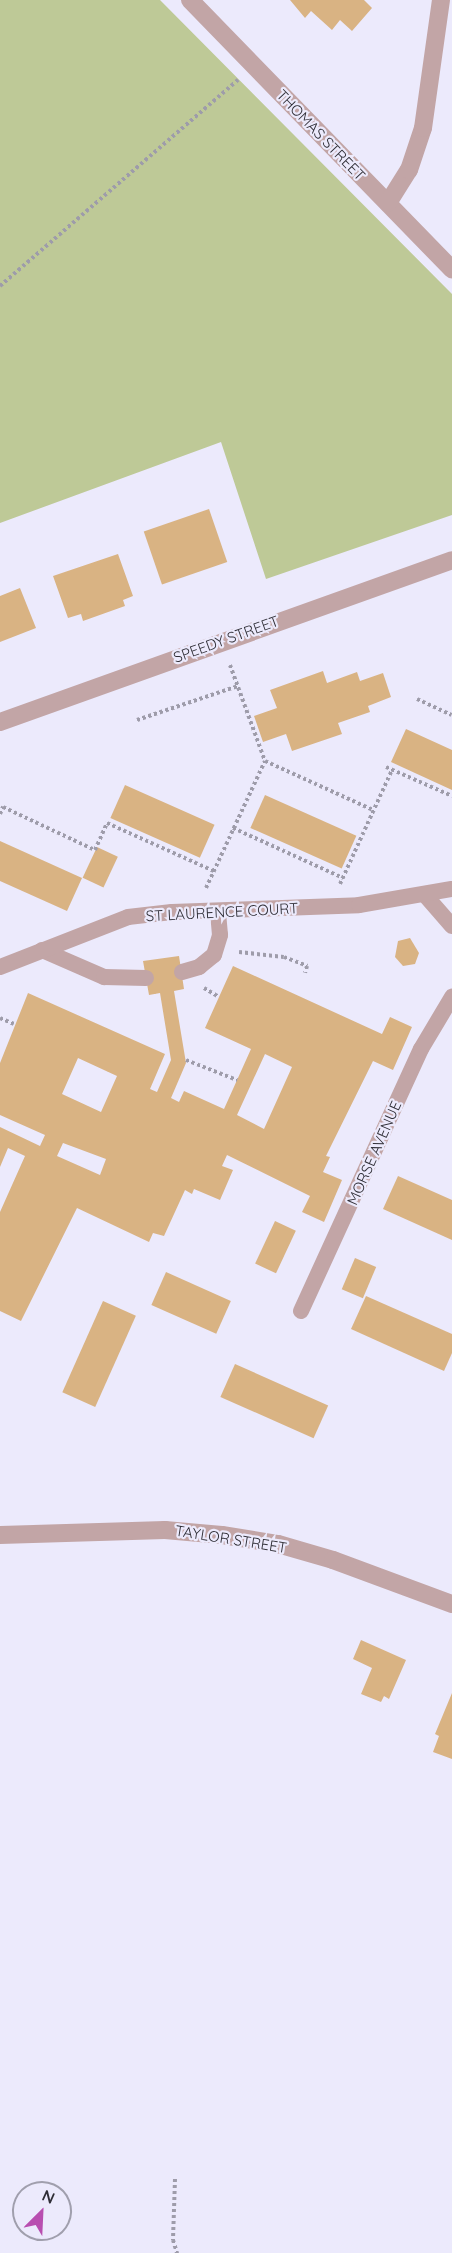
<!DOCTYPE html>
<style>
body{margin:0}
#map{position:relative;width:452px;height:2253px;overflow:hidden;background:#eceafc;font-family:Quicksand,sans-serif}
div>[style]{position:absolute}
.green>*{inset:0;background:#bec997}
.building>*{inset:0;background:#d9b383;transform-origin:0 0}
.path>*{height:4px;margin-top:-2px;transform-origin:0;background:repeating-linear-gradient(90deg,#9e9caa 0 3px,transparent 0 6px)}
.service>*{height:16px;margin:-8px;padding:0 8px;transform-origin:8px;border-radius:8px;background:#c2a5a6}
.minor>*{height:18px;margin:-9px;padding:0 9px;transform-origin:9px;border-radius:9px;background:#c2a5a6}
.tertiary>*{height:18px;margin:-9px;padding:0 9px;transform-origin:9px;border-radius:9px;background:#c2a5a6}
span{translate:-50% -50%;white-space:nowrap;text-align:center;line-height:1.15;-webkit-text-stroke:4.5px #eceafc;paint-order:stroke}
.street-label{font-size:15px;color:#2f2e36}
.north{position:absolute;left:12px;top:2181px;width:60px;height:60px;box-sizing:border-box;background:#eceafc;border:2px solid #a09fad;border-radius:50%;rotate:24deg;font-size:16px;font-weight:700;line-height:24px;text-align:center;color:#2f2e36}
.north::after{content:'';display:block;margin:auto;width:21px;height:27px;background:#b84eb0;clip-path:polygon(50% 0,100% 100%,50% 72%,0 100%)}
</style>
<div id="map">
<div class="green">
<i style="clip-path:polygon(0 0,160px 0,452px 294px,452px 515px,266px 579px,221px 442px,0 523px)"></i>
</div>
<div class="building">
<i style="clip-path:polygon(290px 0,364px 0,372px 8px,352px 31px,340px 20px,332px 30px,311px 11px,305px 18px)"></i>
<i style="left:209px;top:509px;width:56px;height:69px;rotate:71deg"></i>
<i style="clip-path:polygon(118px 554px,133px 596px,123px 600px,125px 606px,83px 621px,81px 614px,68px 618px,53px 576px)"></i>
<i style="clip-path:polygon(20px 588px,36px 628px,0 642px,0 596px)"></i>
<i style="clip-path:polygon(323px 671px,327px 683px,357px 672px,360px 681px,383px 673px,391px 697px,368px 706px,370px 712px,338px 723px,342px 734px,292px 751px,286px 734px,263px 742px,254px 716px,277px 708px,270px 690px)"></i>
<i style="clip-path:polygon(406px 729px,452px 750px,452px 790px,391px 762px)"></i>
<i style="left:125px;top:785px;width:98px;height:36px;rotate:24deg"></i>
<i style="left:265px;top:795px;width:100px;height:36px;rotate:24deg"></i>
<i style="clip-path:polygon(0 841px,82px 878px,67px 911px,0 881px)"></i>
<i style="left:97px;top:847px;width:23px;height:34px;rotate:25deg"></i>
<i style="clip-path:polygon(410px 938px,419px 953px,415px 964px,403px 966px,395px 957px,398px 941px)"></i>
<i style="clip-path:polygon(evenodd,179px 956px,184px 989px,174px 991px,186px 1063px,171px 1098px,179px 1102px,184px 1091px,224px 1109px,251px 1049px,205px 1028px,233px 966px,382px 1034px,390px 1017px,412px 1027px,393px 1070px,373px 1061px,326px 1156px,330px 1157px,323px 1172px,342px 1180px,324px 1222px,302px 1212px,310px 1196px,227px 1155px,222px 1166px,233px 1170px,220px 1200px,194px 1189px,192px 1194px,185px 1190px,164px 1236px,153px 1233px,149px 1242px,77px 1208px,21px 1321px,0 1311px,0 1212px,25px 1156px,8px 1148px,0 1167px,0 1127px,40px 1146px,45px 1135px,0 1115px,0 1063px,28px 993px,165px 1054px,150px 1089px,157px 1092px,171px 1060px,160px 993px,149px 995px,143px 961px,179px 956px,265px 1054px,292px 1067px,264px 1129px,237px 1115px,265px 1054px,179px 956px,78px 1058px,117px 1076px,101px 1112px,62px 1094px,78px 1058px,179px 956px,63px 1143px,106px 1159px,100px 1175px,57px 1156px,63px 1143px)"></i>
<i style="clip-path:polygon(398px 1176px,452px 1200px,452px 1240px,383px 1209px)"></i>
<i style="left:275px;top:1221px;width:23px;height:47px;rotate:25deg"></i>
<i style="left:355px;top:1258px;width:23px;height:34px;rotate:23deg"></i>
<i style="left:166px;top:1272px;width:71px;height:36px;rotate:24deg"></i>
<i style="clip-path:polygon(366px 1296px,452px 1334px,452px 1353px,444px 1371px,351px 1329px)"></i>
<i style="left:103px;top:1301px;width:36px;height:100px;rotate:24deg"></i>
<i style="left:235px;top:1364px;width:102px;height:36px;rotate:24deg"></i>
<i style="clip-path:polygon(361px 1640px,406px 1660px,389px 1699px,384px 1696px,381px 1702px,361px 1694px,372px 1668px,353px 1659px)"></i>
<i style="clip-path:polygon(452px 1693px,452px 1759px,433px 1752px,439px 1736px,435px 1734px)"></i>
</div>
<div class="path">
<i style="left:0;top:286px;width:315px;rotate:-40.9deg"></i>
<i style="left:230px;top:665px;width:102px;rotate:70deg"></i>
<i style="left:265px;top:761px;width:119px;rotate:24.4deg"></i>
<i style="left:417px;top:699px;width:38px;rotate:25deg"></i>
<i style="left:137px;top:720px;width:107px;rotate:-18.6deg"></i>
<i style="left:386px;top:767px;width:72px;rotate:23.7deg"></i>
<i style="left:0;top:814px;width:8px;rotate:-67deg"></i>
<i style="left:3px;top:807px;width:102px;rotate:25.1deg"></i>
<i style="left:95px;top:850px;width:30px;rotate:-66deg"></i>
<i style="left:107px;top:823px;width:117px;rotate:24.2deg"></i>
<i style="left:233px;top:828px;width:121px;rotate:24.4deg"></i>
<i style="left:340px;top:884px;width:125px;rotate:-65.5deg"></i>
<i style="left:206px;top:888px;width:140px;rotate:-65.1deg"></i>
<i style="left:239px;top:952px;width:45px;rotate:6.3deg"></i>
<i style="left:284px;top:957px;width:25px;rotate:21deg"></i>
<i style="left:307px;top:966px;width:7px;rotate:106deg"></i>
<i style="left:204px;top:988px;width:17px;rotate:31deg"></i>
<i style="left:0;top:1018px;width:15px;rotate:23deg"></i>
<i style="left:186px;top:1060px;width:55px;rotate:21.4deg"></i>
<i style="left:175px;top:2179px;width:61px;rotate:91.9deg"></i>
<i style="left:173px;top:2240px;width:14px;rotate:73deg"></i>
</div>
<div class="service">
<i style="left:425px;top:895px;width:41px;rotate:48.9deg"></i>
<i style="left:42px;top:950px;width:68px;rotate:23.5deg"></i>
<i style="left:104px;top:977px;width:42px;rotate:1.4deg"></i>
<i style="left:0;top:967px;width:137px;rotate:-21.3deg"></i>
<i style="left:128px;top:917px;width:44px;rotate:-6.5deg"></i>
<i style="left:172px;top:912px;width:187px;rotate:-2.1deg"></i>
<i style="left:359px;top:905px;width:94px;rotate:-9.8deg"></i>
<i style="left:182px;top:972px;width:18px;rotate:-16deg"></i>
<i style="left:199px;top:967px;width:19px;rotate:-39deg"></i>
<i style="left:214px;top:955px;width:21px;rotate:-73deg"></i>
<i style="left:220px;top:935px;width:24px;rotate:-95deg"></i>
<i style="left:301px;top:1311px;width:288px;rotate:-65.4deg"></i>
<i style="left:421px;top:1049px;width:61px;rotate:-59.2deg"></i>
</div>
<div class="minor">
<i style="left:190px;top:0;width:376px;rotate:45.8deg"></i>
<i style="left:388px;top:203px;width:39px;rotate:-58deg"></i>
<i style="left:409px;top:170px;width:44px;rotate:-71.6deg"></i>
<i style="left:423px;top:128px;width:129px;rotate:-82deg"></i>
<i style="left:0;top:722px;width:480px;rotate:-19.7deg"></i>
</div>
<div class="tertiary">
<i style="left:0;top:1535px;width:165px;rotate:-1.7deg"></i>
<i style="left:165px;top:1530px;width:57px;rotate:5deg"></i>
<i style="left:222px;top:1535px;width:57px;rotate:9.1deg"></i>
<i style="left:278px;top:1544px;width:57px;rotate:16.2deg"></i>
<i style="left:333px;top:1560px;width:127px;rotate:20.3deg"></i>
</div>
<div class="street-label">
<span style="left:321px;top:135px;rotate:46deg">THOMAS STREET</span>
<span style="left:226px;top:639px;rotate:-20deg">SPEEDY STREET</span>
<span style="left:222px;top:912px;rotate:-3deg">ST LAURENCE COURT</span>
<span style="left:374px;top:1153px;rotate:-66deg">MORSE AVENUE</span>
<span style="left:231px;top:1539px;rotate:9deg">TAYLOR STREET</span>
</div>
<div class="north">N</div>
</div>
